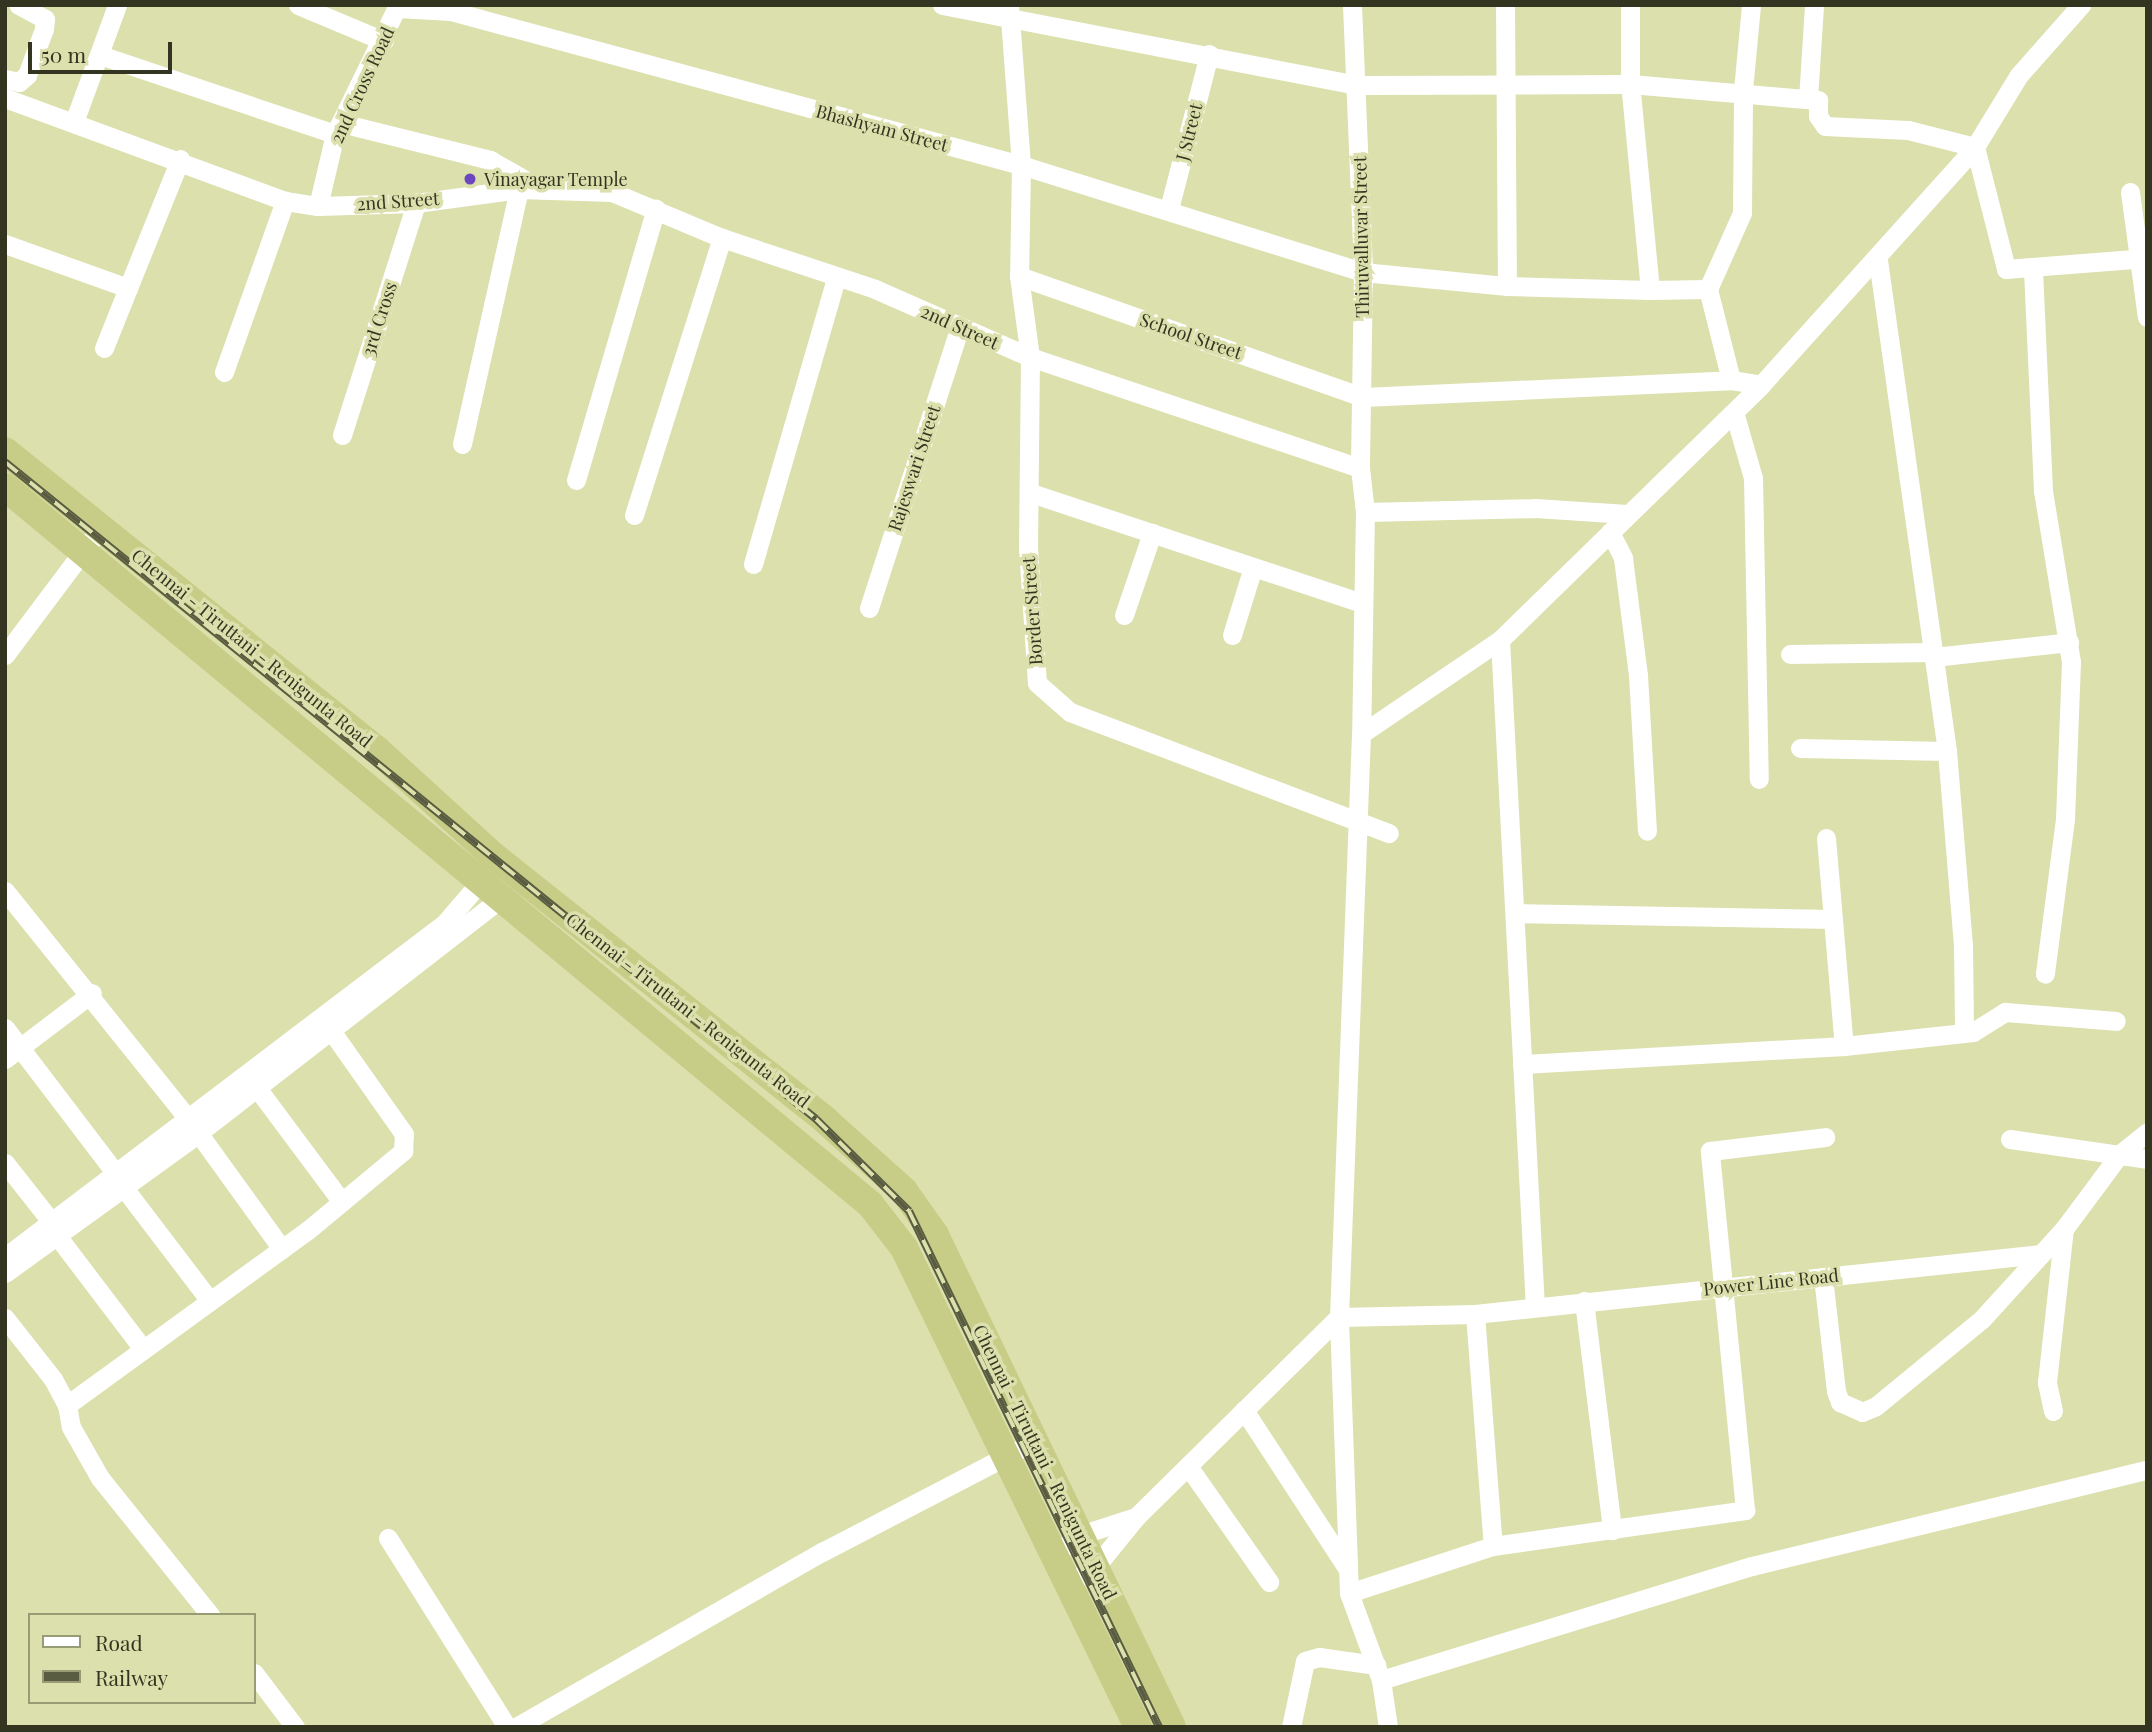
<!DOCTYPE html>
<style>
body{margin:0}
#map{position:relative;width:2152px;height:1732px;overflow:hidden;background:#dbe0ad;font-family:"Playfair Display",serif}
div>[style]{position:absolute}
.minor>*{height:19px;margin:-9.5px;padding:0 9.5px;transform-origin:9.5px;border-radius:9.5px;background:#fff}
.highway>*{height:28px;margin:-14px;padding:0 14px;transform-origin:14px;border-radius:14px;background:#c7cd86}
.rail>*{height:8px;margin-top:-4px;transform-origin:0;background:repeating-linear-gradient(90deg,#dbe0ad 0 16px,#595c41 0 32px);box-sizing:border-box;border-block:2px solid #595c41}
.dots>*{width:19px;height:19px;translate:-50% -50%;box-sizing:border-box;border:4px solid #dbe0ad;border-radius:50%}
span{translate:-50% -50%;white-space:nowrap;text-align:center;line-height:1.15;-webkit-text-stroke:7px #dbe0ad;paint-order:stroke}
.street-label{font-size:18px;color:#333521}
.poi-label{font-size:18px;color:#333521}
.left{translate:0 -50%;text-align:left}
.frame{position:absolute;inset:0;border:7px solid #333521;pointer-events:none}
.legend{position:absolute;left:28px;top:1613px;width:228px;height:91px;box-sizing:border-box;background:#dbe0ad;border:2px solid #989c75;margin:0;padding:9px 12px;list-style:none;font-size:21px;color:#333521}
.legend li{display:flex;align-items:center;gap:14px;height:35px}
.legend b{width:35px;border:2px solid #989c75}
.scale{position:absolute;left:28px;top:42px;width:144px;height:32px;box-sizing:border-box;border:4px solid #333521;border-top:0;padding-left:9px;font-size:21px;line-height:24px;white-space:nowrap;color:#333521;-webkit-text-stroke:5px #dbe0ad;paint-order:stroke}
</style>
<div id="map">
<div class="minor">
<i style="left:298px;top:5px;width:93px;rotate:22.7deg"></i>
<i style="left:942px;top:5px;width:422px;rotate:10.9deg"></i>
<i style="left:1356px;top:85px;width:274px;rotate:-0.2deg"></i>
<i style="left:1630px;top:84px;width:189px;rotate:4.9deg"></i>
<i style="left:1818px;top:100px;width:16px;rotate:90deg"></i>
<i style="left:1818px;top:116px;width:12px;rotate:55deg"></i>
<i style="left:1825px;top:126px;width:83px;rotate:2.8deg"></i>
<i style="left:1908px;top:130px;width:69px;rotate:14.2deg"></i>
<i style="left:1975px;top:147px;width:126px;rotate:75.7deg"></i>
<i style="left:2006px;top:269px;width:141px;rotate:-4.5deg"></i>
<i style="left:1009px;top:5px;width:160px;rotate:85.7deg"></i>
<i style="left:1021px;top:165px;width:111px;rotate:91deg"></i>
<i style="left:1019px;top:276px;width:82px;rotate:82.3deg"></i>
<i style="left:1030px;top:357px;width:348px;rotate:18.6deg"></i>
<i style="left:1360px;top:468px;width:44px;rotate:83.5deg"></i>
<i style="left:1365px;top:512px;width:222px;rotate:91deg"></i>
<i style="left:1352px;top:5px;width:267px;rotate:87.6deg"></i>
<i style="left:1363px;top:272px;width:196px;rotate:90.9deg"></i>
<i style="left:1505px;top:5px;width:281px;rotate:89.6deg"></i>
<i style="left:397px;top:8px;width:54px;rotate:3.2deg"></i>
<i style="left:451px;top:11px;width:590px;rotate:15.12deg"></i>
<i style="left:1021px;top:165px;width:358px;rotate:17.4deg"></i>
<i style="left:1363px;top:272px;width:145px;rotate:5.6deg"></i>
<i style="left:1507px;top:286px;width:143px;rotate:1.6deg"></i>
<i style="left:1650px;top:290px;width:207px;rotate:-95.5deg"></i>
<i style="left:1630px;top:84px;width:79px;rotate:-90deg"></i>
<i style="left:100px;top:55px;width:248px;rotate:18.6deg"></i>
<i style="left:5px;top:79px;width:14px;rotate:12deg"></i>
<i style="left:19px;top:82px;width:11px;rotate:-41deg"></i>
<i style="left:27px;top:75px;width:49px;rotate:-69.7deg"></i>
<i style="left:44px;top:29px;width:10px;rotate:-84deg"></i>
<i style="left:45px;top:19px;width:30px;rotate:-152deg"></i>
<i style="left:5px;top:98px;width:298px;rotate:20.2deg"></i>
<i style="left:285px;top:201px;width:33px;rotate:9deg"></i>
<i style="left:318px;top:206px;width:98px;rotate:-1.8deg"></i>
<i style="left:416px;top:203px;width:104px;rotate:-7.7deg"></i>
<i style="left:519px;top:189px;width:93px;rotate:1.8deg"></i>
<i style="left:612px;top:192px;width:119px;rotate:22.7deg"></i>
<i style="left:722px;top:238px;width:161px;rotate:18.4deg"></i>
<i style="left:875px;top:289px;width:169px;rotate:23.7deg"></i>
<i style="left:1030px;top:357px;width:191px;rotate:90.6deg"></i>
<i style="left:1028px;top:548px;width:135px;rotate:86.2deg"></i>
<i style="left:1037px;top:683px;width:44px;rotate:41.3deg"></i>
<i style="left:1070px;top:712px;width:341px;rotate:20.8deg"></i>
<i style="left:1808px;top:99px;width:94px;rotate:-86.3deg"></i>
<i style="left:74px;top:122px;width:125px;rotate:-69.8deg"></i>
<i style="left:341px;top:123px;width:154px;rotate:13.9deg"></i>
<i style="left:490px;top:160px;width:59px;rotate:29.6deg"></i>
<i style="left:2130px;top:192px;width:126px;rotate:82.3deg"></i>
<i style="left:318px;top:206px;width:74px;rotate:-76.7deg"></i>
<i style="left:335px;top:134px;width:144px;rotate:-64deg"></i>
<i style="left:1169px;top:209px;width:160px;rotate:-75.5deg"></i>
<i style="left:5px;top:244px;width:131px;rotate:19.7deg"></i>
<i style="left:128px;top:288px;width:139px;rotate:-68deg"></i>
<i style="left:1878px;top:260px;width:496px;rotate:82deg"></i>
<i style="left:1947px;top:751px;width:195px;rotate:85.3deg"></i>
<i style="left:1963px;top:945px;width:88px;rotate:89.3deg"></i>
<i style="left:2033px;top:270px;width:221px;rotate:87.4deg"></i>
<i style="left:2043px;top:491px;width:173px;rotate:80.7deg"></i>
<i style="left:2071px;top:662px;width:157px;rotate:92.2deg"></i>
<i style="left:2065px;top:819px;width:156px;rotate:97.4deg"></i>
<i style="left:1019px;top:276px;width:365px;rotate:19.4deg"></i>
<i style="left:1363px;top:397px;width:368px;rotate:-2.6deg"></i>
<i style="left:1731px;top:380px;width:30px;rotate:9deg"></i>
<i style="left:1708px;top:289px;width:83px;rotate:-65.9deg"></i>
<i style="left:1742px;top:213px;width:123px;rotate:-89.5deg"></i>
<i style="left:1743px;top:90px;width:85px;rotate:-84.6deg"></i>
<i style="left:1650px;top:290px;width:58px;rotate:-1deg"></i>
<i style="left:1708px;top:289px;width:94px;rotate:75.8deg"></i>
<i style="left:104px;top:348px;width:65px;rotate:-68.2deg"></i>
<i style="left:224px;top:372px;width:182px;rotate:-70.4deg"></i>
<i style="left:1734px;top:412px;width:69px;rotate:73.9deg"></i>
<i style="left:1753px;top:478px;width:301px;rotate:88.9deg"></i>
<i style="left:342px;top:435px;width:244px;rotate:-72.3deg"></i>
<i style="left:462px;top:444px;width:261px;rotate:-77.4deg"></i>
<i style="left:576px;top:480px;width:283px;rotate:-73.6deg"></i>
<i style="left:1031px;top:493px;width:348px;rotate:18.4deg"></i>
<i style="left:1365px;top:512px;width:170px;rotate:-1.3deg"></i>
<i style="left:1535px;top:508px;width:92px;rotate:3.7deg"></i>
<i style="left:634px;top:515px;width:291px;rotate:-72.4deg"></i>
<i style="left:1610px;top:532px;width:29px;rotate:63deg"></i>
<i style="left:1623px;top:558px;width:118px;rotate:82.7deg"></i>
<i style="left:1638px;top:675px;width:156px;rotate:86.7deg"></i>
<i style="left:753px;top:564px;width:298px;rotate:-73.8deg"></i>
<i style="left:869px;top:608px;width:295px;rotate:-72.1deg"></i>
<i style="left:1124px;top:615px;width:87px;rotate:-71.1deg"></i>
<i style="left:1232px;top:635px;width:71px;rotate:-72.8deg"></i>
<i style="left:1500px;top:640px;width:668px;rotate:87deg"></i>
<i style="left:1790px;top:654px;width:144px;rotate:-0.8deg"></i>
<i style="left:5px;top:655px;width:161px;rotate:-53.1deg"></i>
<i style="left:1934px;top:657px;width:136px;rotate:-6.3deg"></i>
<i style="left:1800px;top:748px;width:147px;rotate:1.2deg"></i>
<i style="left:1826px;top:838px;width:209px;rotate:85.1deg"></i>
<i style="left:5px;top:891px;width:289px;rotate:51.2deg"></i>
<i style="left:186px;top:1116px;width:164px;rotate:54.2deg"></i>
<i style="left:1515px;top:913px;width:318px;rotate:1.1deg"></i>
<i style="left:5px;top:1028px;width:180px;rotate:52.7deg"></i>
<i style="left:5px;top:1059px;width:109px;rotate:-37.2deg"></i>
<i style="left:1522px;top:1064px;width:323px;rotate:-3.2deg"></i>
<i style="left:1844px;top:1046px;width:130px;rotate:-6.2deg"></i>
<i style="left:1973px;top:1032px;width:38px;rotate:-32deg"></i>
<i style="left:2005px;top:1012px;width:111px;rotate:4.6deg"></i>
<i style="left:257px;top:1088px;width:142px;rotate:53.3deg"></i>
<i style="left:2010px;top:1139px;width:138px;rotate:8.3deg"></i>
<i style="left:5px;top:1163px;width:73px;rotate:51.7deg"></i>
<i style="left:124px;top:1188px;width:142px;rotate:52.7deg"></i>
<i style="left:58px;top:1237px;width:141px;rotate:52.8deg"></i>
<i style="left:5px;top:1257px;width:552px;rotate:-37.2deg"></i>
<i style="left:445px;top:923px;width:55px;rotate:-49.4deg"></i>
<i style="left:5px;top:1273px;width:231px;rotate:-35.8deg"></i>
<i style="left:192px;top:1138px;width:391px;rotate:-37.8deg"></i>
<i style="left:1823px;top:1277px;width:115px;rotate:83.5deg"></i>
<i style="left:1836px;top:1391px;width:12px;rotate:70deg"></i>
<i style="left:1840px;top:1402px;width:24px;rotate:24deg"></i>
<i style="left:1862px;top:1412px;width:15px;rotate:-23deg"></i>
<i style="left:1876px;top:1406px;width:137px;rotate:-39.4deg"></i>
<i style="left:1982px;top:1319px;width:122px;rotate:-47.7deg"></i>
<i style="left:2064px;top:1229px;width:92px;rotate:-53.4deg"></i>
<i style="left:2119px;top:1155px;width:36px;rotate:-39deg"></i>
<i style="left:1584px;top:1301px;width:231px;rotate:83deg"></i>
<i style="left:1475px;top:1314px;width:233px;rotate:85.6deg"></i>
<i style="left:5px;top:1318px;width:78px;rotate:51.8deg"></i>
<i style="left:53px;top:1379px;width:30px;rotate:62deg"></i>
<i style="left:67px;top:1405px;width:22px;rotate:80deg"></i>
<i style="left:71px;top:1427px;width:59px;rotate:60.4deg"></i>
<i style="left:100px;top:1478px;width:176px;rotate:51.2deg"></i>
<i style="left:67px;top:1405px;width:298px;rotate:-36deg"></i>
<i style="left:308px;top:1230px;width:124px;rotate:-39.7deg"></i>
<i style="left:403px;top:1151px;width:17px;rotate:-87deg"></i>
<i style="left:404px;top:1134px;width:125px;rotate:-125.2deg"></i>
<i style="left:1244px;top:1410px;width:189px;rotate:56.9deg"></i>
<i style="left:2053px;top:1411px;width:30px;rotate:-102deg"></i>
<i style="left:2047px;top:1382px;width:154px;rotate:-83.7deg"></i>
<i style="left:1190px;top:1469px;width:138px;rotate:55deg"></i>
<i style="left:388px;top:1538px;width:223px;rotate:57.8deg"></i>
<i style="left:1055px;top:1553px;width:34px;rotate:-34deg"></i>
<i style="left:1083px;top:1534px;width:56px;rotate:-17.8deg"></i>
<i style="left:1069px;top:1583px;width:33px;rotate:-33deg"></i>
<i style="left:1097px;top:1565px;width:62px;rotate:-50.9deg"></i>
<i style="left:1136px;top:1517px;width:285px;rotate:-44.6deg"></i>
<i style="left:1339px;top:1317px;width:583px;rotate:-87.84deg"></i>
<i style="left:1361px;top:734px;width:168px;rotate:-34.1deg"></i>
<i style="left:1500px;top:640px;width:365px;rotate:-44.3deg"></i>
<i style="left:1761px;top:385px;width:320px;rotate:-48deg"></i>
<i style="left:1975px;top:147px;width:84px;rotate:-58.6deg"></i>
<i style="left:2019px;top:75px;width:94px;rotate:-48.5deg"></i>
<i style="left:1349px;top:1593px;width:151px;rotate:-18.1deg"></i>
<i style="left:1493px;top:1546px;width:255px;rotate:-8.1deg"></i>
<i style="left:1745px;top:1510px;width:361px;rotate:-95.6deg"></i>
<i style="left:1710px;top:1151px;width:116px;rotate:-6.9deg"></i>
<i style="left:254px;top:1673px;width:68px;rotate:52.8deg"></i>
<i style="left:1381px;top:1680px;width:388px;rotate:-17.1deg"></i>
<i style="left:1752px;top:1566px;width:406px;rotate:-13.7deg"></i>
<i style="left:516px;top:1727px;width:353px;rotate:-29.8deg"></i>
<i style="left:822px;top:1552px;width:238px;rotate:-27.5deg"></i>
<i style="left:1291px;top:1727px;width:67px;rotate:-78deg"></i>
<i style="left:1305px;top:1661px;width:15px;rotate:-16deg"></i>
<i style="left:1319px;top:1657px;width:58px;rotate:8deg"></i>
<i style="left:1388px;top:1727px;width:48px;rotate:-98.5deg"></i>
<i style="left:1381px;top:1680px;width:93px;rotate:-110.2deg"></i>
<i style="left:1349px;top:1593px;width:276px;rotate:-92.1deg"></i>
<i style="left:1339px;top:1317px;width:136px;rotate:-1.3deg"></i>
<i style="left:1475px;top:1314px;width:569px;rotate:-6.05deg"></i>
</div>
<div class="highway">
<i style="left:5px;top:451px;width:476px;rotate:38.8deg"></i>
<i style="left:376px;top:749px;width:156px;rotate:42.4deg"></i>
<i style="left:491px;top:854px;width:427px;rotate:38.5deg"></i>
<i style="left:825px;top:1120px;width:106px;rotate:41.9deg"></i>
<i style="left:904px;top:1191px;width:54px;rotate:54.8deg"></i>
<i style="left:935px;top:1235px;width:546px;rotate:64.28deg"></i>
<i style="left:5px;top:487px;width:1124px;rotate:39.66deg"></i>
<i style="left:870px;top:1204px;width:56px;rotate:52.3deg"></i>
<i style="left:904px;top:1248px;width:533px;rotate:63.96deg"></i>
</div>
<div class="rail">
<i style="left:5px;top:462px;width:1044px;rotate:39.01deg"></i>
<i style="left:816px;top:1119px;width:131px;rotate:44.7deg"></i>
<i style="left:909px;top:1211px;width:573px;rotate:64.15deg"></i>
</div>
<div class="dots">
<i style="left:470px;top:179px;background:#6b46bf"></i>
</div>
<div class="street-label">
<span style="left:362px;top:85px;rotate:-65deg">2nd Cross Road</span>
<span style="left:882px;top:128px;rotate:15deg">Bhashyam Street</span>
<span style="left:1189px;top:132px;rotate:-76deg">J Street</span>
<span style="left:398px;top:201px;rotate:-4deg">2nd Street</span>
<span style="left:1361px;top:237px;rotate:-91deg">Thiruvalluvar Street</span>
<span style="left:379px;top:319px;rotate:-72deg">3rd Cross</span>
<span style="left:960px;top:327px;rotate:24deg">2nd Street</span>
<span style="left:1191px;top:336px;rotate:19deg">School Street</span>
<span style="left:914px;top:468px;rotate:-72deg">Rajeswari Street</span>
<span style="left:1032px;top:611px;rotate:-94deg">Border Street</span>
<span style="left:252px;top:648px;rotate:39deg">Chennai - Tiruttani - Renigunta Road</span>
<span style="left:688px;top:1010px;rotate:38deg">Chennai - Tiruttani - Renigunta Road</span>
<span style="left:1771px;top:1282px;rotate:-6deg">Power Line Road</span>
<span style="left:1045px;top:1462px;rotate:64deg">Chennai - Tiruttani - Renigunta Road</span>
</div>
<div class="poi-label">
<span class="left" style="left:484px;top:179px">Vinayagar Temple</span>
</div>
<div class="frame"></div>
<ul class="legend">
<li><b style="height:9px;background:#fff"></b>Road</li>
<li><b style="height:9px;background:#595c41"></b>Railway</li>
</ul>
<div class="scale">50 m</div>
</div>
